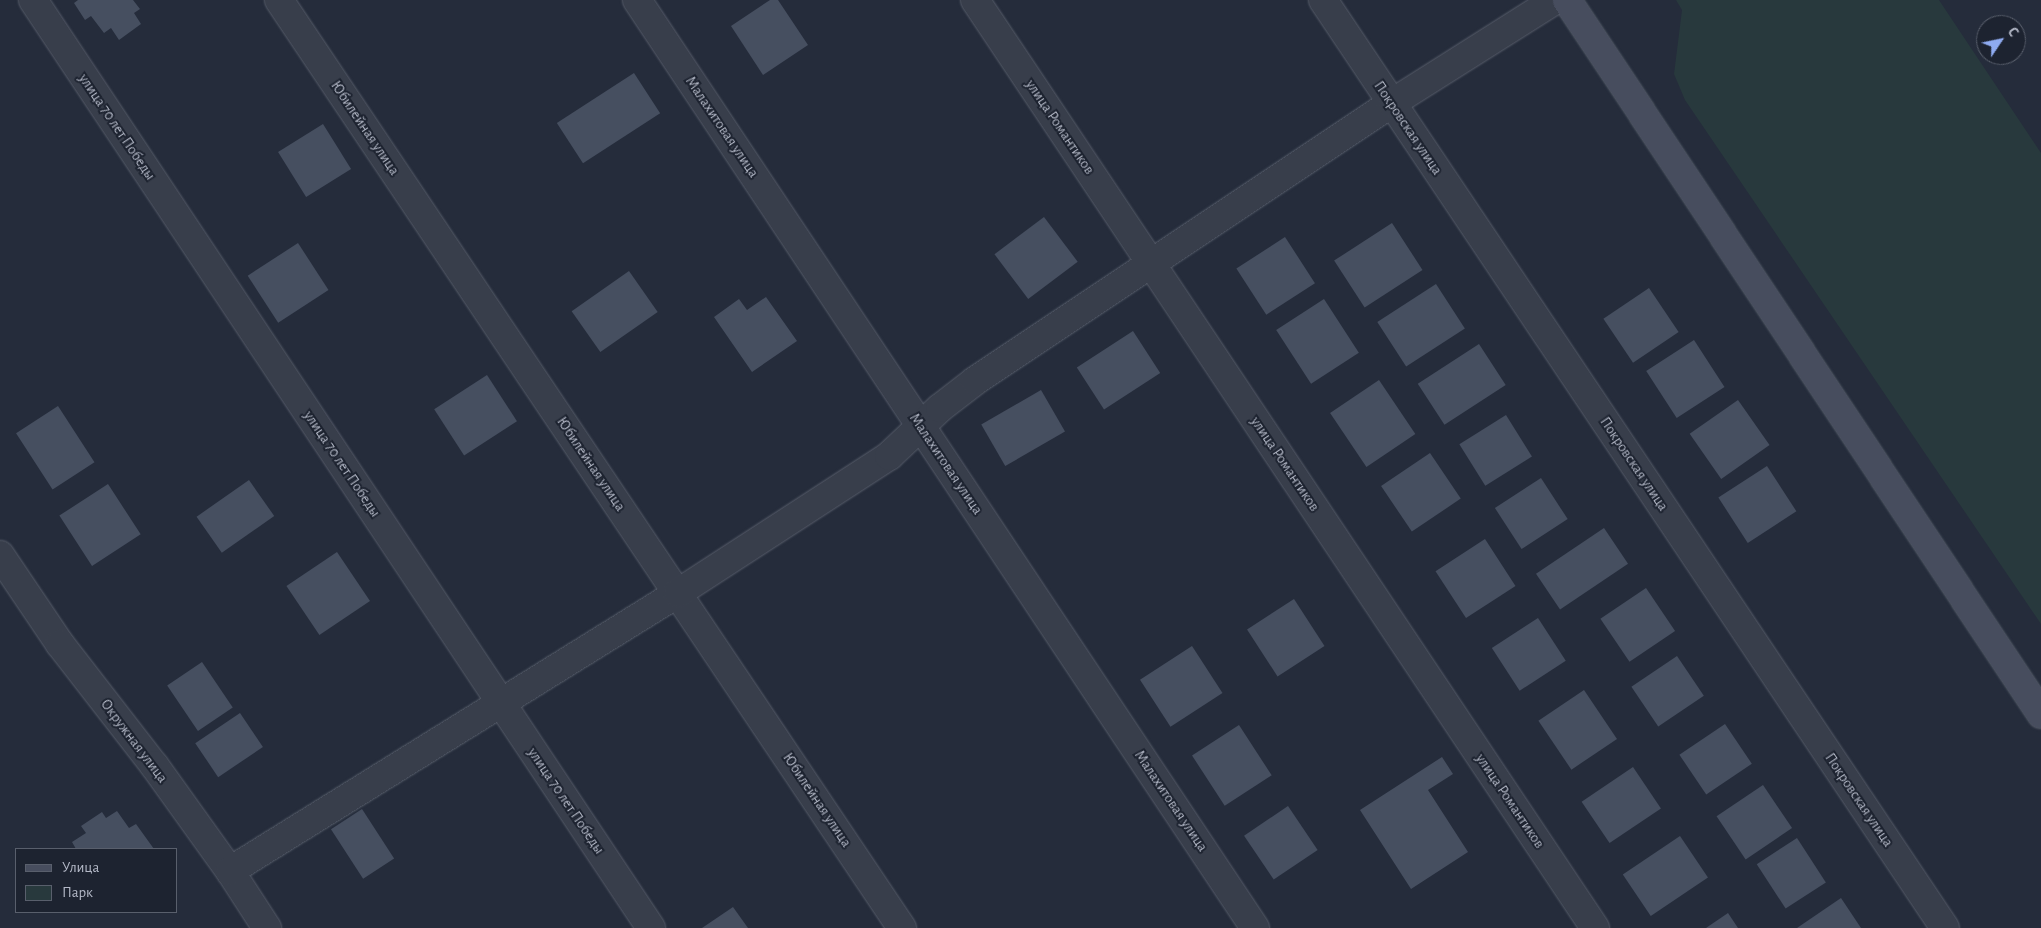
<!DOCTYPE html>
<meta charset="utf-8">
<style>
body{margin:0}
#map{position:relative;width:2041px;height:928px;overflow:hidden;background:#252c3b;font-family:"Alegreya Sans",sans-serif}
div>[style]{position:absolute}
.green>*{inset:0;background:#28393d}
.building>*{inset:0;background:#464f60;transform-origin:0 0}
.roads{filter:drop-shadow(0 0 1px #565c69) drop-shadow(0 0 1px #565c69)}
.minor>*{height:28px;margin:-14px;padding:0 14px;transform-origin:14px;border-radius:14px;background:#383e4b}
.secondary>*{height:28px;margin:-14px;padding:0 14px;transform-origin:14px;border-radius:14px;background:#474d5e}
span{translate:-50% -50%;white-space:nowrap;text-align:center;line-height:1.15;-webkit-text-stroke:4px #1d2330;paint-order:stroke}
.street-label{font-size:15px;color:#b4b9c7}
.legend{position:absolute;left:15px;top:848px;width:162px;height:65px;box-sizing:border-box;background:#1d2330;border:1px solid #595f6c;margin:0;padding:6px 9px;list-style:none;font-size:15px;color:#b4b9c7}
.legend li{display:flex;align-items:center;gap:10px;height:25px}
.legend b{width:25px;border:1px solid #595f6c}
.north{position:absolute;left:1976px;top:15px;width:50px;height:50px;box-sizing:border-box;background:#1d2330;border:1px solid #595f6c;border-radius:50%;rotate:56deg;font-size:14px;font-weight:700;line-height:20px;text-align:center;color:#b4b9c7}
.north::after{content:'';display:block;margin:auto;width:18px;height:22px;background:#8fabf1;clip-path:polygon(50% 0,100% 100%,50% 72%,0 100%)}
</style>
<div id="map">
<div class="green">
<i style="clip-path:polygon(1676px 0,1939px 0,2041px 153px,2041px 624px,1685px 100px,1674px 74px,1682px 10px)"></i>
</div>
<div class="building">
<i style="clip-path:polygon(78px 0,133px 0,140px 9px,134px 13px,141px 24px,119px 40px,111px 28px,104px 33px,91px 16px,85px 20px,74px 3px)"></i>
<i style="clip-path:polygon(770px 0,778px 0,808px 45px,763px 75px,731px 26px)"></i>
<i style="left:634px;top:73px;width:48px;height:92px;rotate:57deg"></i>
<i style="left:323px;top:124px;width:53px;height:53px;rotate:58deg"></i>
<i style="left:1044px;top:217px;width:56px;height:62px;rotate:53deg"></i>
<i style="left:1392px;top:223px;width:56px;height:69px;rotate:57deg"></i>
<i style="left:1285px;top:237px;width:55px;height:58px;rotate:57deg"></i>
<i style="left:298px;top:243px;width:56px;height:60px;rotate:57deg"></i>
<i style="left:629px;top:271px;width:50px;height:70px;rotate:55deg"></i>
<i style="left:1436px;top:284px;width:53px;height:70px;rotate:57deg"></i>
<i style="left:1649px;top:288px;width:53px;height:55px;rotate:56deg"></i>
<i style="clip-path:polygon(766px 297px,797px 341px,752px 372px,714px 317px,739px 299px,747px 310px)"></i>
<i style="left:1324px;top:299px;width:64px;height:57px;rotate:57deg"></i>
<i style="left:1133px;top:331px;width:50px;height:67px;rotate:57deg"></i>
<i style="left:1694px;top:340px;width:56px;height:57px;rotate:57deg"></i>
<i style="left:1479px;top:344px;width:49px;height:73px;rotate:57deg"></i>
<i style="left:487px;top:375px;width:55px;height:63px;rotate:57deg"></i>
<i style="left:1379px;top:380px;width:65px;height:59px;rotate:56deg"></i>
<i style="left:1041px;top:390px;width:48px;height:69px;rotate:60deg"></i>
<i style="left:1738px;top:400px;width:55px;height:59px;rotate:55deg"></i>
<i style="left:58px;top:406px;width:67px;height:50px;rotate:57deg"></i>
<i style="left:1506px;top:415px;width:49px;height:55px;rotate:58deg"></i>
<i style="left:1430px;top:453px;width:55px;height:59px;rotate:56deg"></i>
<i style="left:1767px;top:466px;width:54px;height:58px;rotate:57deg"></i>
<i style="left:1541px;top:478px;width:49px;height:55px;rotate:57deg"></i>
<i style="left:249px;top:480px;width:44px;height:64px;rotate:55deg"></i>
<i style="left:108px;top:484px;width:60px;height:58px;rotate:57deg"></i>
<i style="left:1604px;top:528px;width:43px;height:82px;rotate:56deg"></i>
<i style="left:1485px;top:539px;width:56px;height:59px;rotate:57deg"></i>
<i style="left:337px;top:552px;width:59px;height:61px;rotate:56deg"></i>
<i style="left:1646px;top:588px;width:52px;height:55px;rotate:56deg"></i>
<i style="left:1294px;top:599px;width:56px;height:56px;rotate:57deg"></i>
<i style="left:1538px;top:618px;width:51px;height:55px;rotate:57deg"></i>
<i style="left:1192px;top:646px;width:56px;height:62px;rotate:57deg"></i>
<i style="left:1677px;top:656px;width:48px;height:55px;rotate:56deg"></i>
<i style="left:202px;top:662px;width:55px;height:42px;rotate:56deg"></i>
<i style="left:1584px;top:690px;width:59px;height:55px;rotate:56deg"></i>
<i style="left:240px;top:713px;width:41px;height:54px;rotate:56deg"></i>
<i style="left:1725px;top:724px;width:48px;height:55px;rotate:56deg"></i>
<i style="left:1239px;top:725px;width:60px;height:56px;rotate:57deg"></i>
<i style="clip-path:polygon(1442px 757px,1453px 774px,1428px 790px,1468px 852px,1411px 889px,1360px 810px)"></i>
<i style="left:1633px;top:767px;width:50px;height:62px;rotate:56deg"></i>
<i style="left:1763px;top:785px;width:52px;height:56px;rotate:56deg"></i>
<i style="left:1288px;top:806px;width:53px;height:53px;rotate:56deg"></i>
<i style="left:362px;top:809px;width:59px;height:37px;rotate:57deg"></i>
<i style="clip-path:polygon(117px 811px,129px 828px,136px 824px,154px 849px,76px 849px,72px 842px,86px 833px,81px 826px,102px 812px,106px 818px)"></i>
<i style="left:1680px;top:836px;width:50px;height:69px;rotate:56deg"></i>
<i style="left:1797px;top:838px;width:53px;height:48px;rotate:57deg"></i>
<i style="clip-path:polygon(1841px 898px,1861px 928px,1797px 928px)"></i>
<i style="clip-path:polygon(733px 907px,748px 928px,702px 928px)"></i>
<i style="clip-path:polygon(1728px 913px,1738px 928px,1706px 928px)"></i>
</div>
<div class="roads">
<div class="minor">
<i style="left:33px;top:0;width:1115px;rotate:56.34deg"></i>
<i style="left:279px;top:0;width:1118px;rotate:56.13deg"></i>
<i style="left:637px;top:0;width:1115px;rotate:56.34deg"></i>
<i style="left:975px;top:0;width:1116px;rotate:56.25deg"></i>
<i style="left:1323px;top:0;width:1117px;rotate:56.17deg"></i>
<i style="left:0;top:555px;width:107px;rotate:56deg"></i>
<i style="left:60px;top:644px;width:153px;rotate:52.2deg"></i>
<i style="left:154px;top:765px;width:130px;rotate:54.4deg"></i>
<i style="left:230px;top:871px;width:68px;rotate:57deg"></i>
<i style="left:230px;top:871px;width:527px;rotate:-31.82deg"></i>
<i style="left:678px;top:593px;width:252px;rotate:-33deg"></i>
<i style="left:889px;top:456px;width:70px;rotate:-43.3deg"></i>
<i style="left:940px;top:408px;width:44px;rotate:-37.6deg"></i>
<i style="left:975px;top:381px;width:501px;rotate:-33.69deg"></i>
<i style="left:1392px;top:103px;width:193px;rotate:-32.3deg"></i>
</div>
<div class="secondary">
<i style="left:1567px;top:0;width:857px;rotate:56.42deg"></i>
</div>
</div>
<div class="street-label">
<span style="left:117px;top:127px;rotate:56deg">улица 70 лет Победы</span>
<span style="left:722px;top:127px;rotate:56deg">Малахитовая улица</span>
<span style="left:1060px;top:127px;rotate:56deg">улица Романтиков</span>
<span style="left:365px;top:128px;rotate:56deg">Юбилейная улица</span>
<span style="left:1408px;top:128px;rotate:56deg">Покровская улица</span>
<span style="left:342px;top:464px;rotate:56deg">улица 70 лет Победы</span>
<span style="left:591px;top:464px;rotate:56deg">Юбилейная улица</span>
<span style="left:946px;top:464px;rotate:56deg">Малахитовая улица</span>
<span style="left:1285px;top:464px;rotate:56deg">улица Романтиков</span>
<span style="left:1634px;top:464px;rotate:56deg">Покровская улица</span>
<span style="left:134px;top:741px;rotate:53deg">Окружная улица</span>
<span style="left:817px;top:800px;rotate:56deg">Юбилейная улица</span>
<span style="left:1859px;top:800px;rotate:56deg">Покровская улица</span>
<span style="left:566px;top:801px;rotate:56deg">улица 70 лет Победы</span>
<span style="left:1171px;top:801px;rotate:56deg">Малахитовая улица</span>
<span style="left:1510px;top:801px;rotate:56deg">улица Романтиков</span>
</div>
<ul class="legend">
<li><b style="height:6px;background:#474d5e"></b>Улица</li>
<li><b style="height:14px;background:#28393d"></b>Парк</li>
</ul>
<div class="north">С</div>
</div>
